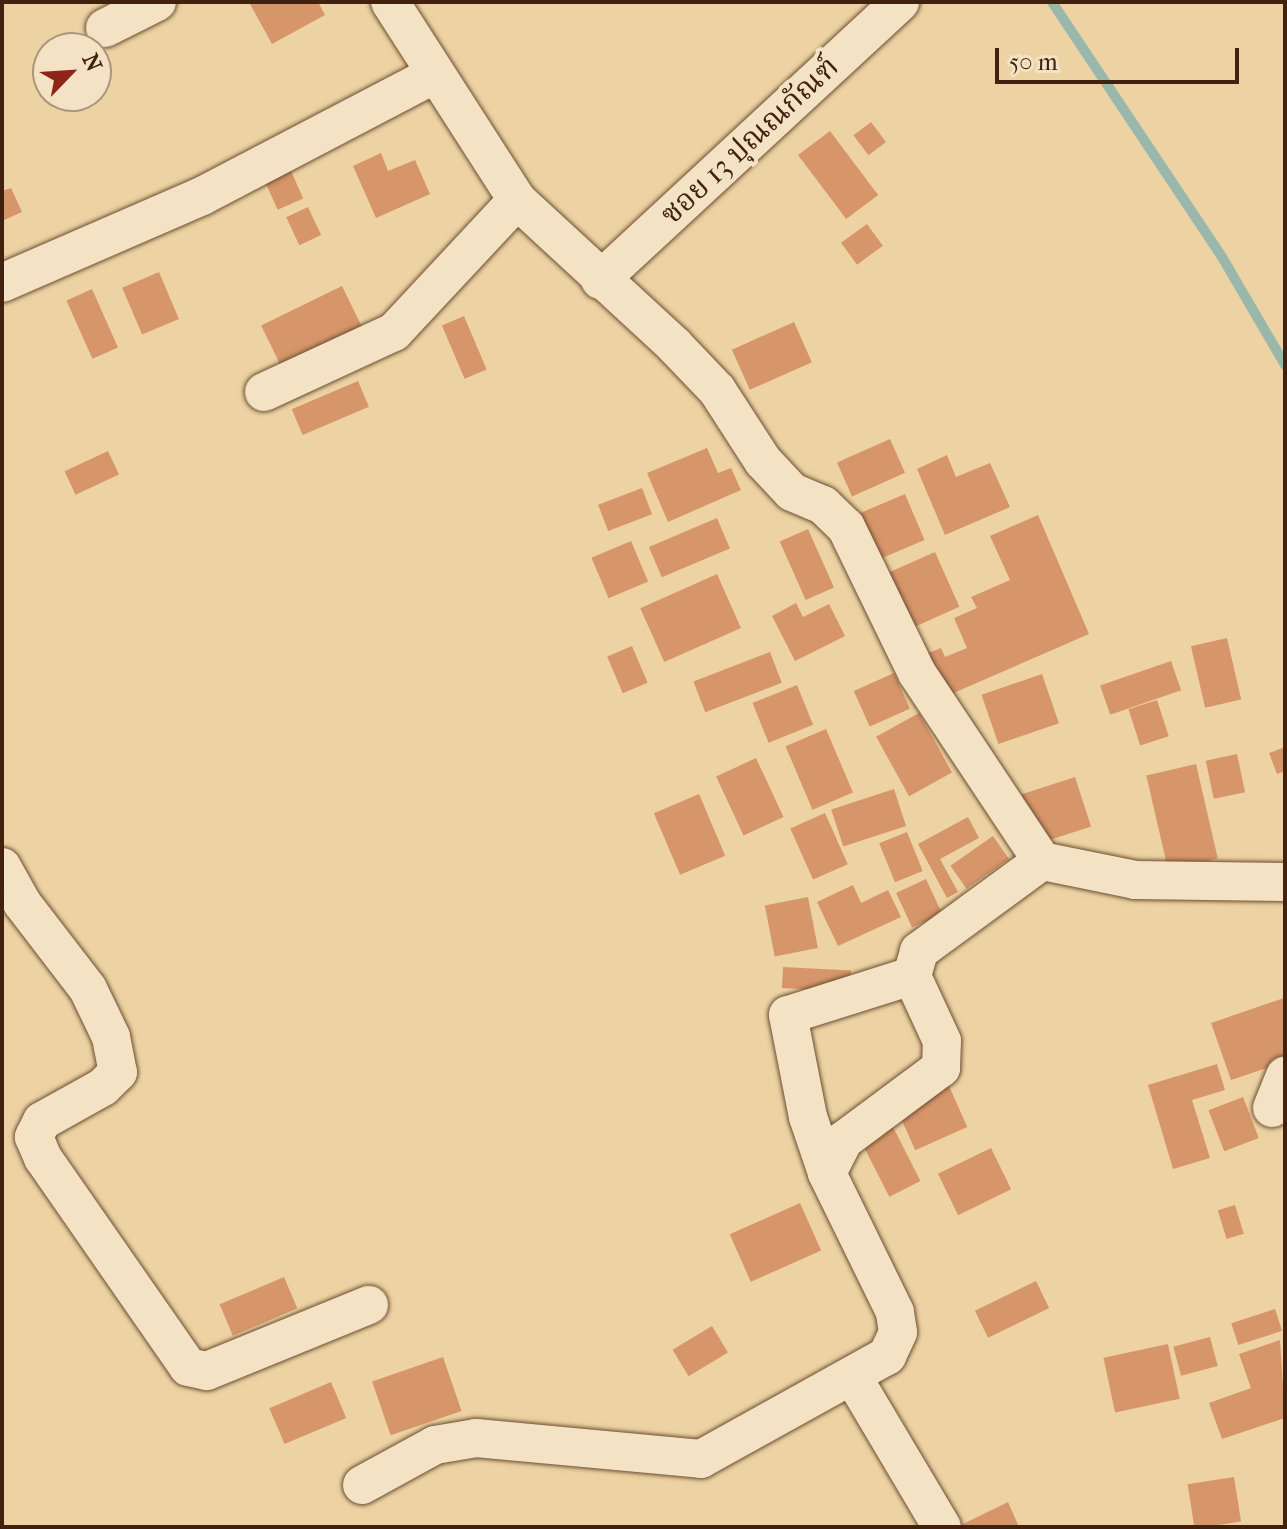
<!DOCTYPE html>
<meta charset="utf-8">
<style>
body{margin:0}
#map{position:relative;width:1287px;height:1529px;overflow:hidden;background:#edd3a3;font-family:"IM FELL French Canon","Noto Serif Thai",serif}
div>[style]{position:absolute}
.stream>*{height:10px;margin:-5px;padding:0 5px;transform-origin:5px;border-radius:5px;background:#9ab7ab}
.building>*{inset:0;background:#d7956a;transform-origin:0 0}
.roads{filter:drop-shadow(0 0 2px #6d4e33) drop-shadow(0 0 2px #6d4e33)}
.minor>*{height:38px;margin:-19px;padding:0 19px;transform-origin:19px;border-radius:19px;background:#f3e2c3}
span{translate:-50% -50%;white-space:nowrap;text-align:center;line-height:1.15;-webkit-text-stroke:8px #f3e2c3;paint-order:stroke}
.street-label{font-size:30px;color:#42210e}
.frame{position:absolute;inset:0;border:4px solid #42210e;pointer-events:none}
.north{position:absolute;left:32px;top:32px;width:80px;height:80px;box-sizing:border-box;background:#f3e2c3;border:2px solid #ac957b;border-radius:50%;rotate:65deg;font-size:22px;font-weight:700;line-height:32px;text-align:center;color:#42210e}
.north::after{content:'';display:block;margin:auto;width:28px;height:36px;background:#8f2418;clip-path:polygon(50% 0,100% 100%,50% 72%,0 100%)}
.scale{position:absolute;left:995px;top:48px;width:244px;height:36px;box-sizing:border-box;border:4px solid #42210e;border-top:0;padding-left:10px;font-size:24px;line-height:28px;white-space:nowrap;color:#42210e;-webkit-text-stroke:6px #f3e2c3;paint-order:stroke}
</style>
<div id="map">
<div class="stream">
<i style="left:1052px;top:2px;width:306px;rotate:56.3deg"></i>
<i style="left:1222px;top:257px;width:125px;rotate:59.7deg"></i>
</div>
<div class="building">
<i style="clip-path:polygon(249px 2px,318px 2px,325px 15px,272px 44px)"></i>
<i style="left:871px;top:122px;width:25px;height:22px;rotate:53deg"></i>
<i style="left:830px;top:131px;width:80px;height:40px;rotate:53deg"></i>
<i style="clip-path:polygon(381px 153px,388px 171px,415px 160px,430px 194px,376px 218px,353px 166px)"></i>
<i style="left:291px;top:171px;width:30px;height:28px;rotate:66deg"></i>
<i style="clip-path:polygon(11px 188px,22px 212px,2px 221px,2px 191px)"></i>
<i style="left:308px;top:207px;width:31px;height:24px;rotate:65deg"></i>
<i style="left:867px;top:224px;width:27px;height:32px;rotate:54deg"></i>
<i style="left:159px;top:272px;width:51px;height:40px;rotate:67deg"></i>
<i style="left:342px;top:286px;width:46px;height:90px;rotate:64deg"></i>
<i style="left:92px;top:289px;width:64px;height:28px;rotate:66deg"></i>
<i style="left:464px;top:316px;width:58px;height:24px;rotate:67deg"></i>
<i style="left:794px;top:322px;width:44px;height:68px;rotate:66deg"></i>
<i style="left:358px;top:381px;width:28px;height:72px;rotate:67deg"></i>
<i style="left:890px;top:439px;width:37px;height:58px;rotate:66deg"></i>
<i style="clip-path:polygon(707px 448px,718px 473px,731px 468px,741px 490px,668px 522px,647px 473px)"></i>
<i style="left:108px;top:451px;width:26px;height:48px;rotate:65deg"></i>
<i style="clip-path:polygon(947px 455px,956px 477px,990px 463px,1010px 507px,945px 535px,917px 469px)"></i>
<i style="left:642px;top:488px;width:28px;height:47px;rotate:69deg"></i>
<i style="left:905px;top:494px;width:50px;height:51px;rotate:67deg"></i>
<i style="clip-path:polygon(1038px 515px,1089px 634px,942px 698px,923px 655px,941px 648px,945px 657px,967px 648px,954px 618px,977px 608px,971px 597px,1010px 580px,990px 536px)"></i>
<i style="left:717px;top:518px;width:33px;height:74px;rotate:67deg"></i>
<i style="left:808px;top:529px;width:64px;height:31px;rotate:66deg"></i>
<i style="left:631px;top:541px;width:44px;height:43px;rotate:67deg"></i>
<i style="left:935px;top:552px;width:60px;height:55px;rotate:66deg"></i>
<i style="left:717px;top:574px;width:59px;height:84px;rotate:66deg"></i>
<i style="clip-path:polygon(796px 603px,803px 617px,829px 604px,845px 636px,795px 661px,772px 616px)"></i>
<i style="left:1227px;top:638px;width:63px;height:37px;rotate:77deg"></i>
<i style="left:632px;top:646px;width:40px;height:27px;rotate:67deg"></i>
<i style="left:770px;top:652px;width:33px;height:82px;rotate:69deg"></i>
<i style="left:1171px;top:661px;width:31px;height:75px;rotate:71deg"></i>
<i style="left:894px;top:673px;width:39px;height:44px;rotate:66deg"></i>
<i style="left:1042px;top:674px;width:52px;height:64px;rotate:71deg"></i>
<i style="left:797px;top:685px;width:43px;height:48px;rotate:68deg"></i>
<i style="left:1157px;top:700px;width:38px;height:30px;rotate:72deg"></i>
<i style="left:919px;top:713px;width:68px;height:49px;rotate:61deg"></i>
<i style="left:826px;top:729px;width:69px;height:44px;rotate:67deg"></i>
<i style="clip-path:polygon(1285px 747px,1285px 771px,1277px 774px,1269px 753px)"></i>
<i style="left:1237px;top:754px;width:39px;height:32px;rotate:78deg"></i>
<i style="left:756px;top:758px;width:65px;height:44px;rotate:65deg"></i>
<i style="left:1196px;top:764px;width:97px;height:51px;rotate:77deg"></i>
<i style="left:1075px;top:777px;width:52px;height:59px;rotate:72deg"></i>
<i style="left:894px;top:789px;width:39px;height:66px;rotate:72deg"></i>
<i style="left:699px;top:794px;width:67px;height:49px;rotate:67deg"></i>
<i style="left:825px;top:813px;width:56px;height:38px;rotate:66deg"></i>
<i style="clip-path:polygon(968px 817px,979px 838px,940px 859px,958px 892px,947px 898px,918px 844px)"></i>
<i style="left:907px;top:832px;width:42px;height:30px;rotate:68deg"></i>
<i style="left:993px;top:836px;width:28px;height:52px;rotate:55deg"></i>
<i style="left:926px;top:879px;width:38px;height:33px;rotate:65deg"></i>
<i style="clip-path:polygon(853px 885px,861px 903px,888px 890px,901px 917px,838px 946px,817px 902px)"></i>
<i style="left:808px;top:897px;width:52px;height:44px;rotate:79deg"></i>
<i style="left:783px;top:967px;width:68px;height:21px;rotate:3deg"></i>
<i style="clip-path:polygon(1284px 998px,1285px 1062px,1231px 1080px,1211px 1023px)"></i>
<i style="clip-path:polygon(1217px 1064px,1225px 1090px,1192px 1100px,1210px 1158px,1173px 1169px,1148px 1085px)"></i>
<i style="left:949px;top:1086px;width:45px;height:57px;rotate:66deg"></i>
<i style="left:1243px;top:1097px;width:44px;height:37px;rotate:69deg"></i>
<i style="left:891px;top:1123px;width:65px;height:35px;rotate:63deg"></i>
<i style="left:991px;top:1148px;width:46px;height:59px;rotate:64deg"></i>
<i style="left:800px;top:1203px;width:52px;height:77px;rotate:66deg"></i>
<i style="left:1235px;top:1205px;width:30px;height:18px;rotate:73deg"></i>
<i style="left:284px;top:1277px;width:34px;height:70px;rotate:67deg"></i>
<i style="left:1036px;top:1281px;width:30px;height:68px;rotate:64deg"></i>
<i style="left:1275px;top:1309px;width:23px;height:46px;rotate:72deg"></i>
<i style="left:712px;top:1326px;width:31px;height:46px;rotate:59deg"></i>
<i style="left:1210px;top:1337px;width:30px;height:38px;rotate:75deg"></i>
<i style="clip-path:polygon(1280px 1340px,1285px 1418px,1222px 1439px,1209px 1403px,1251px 1388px,1239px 1354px)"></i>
<i style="left:1168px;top:1344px;width:56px;height:66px;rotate:78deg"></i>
<i style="left:443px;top:1357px;width:57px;height:75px;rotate:71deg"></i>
<i style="left:331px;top:1382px;width:39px;height:67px;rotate:67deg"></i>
<i style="left:1234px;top:1477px;width:45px;height:47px;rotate:81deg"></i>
<i style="clip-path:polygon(1008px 1502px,1019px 1527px,962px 1527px,961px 1525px)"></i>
</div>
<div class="roads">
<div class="minor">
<i style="left:390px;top:2px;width:235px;rotate:57.3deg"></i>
<i style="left:517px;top:200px;width:214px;rotate:42.7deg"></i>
<i style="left:674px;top:345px;width:62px;rotate:46.3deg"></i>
<i style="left:717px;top:390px;width:85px;rotate:57.1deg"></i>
<i style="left:763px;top:461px;width:42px;rotate:46.9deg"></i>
<i style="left:792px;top:492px;width:34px;rotate:23deg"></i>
<i style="left:823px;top:505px;width:32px;rotate:44deg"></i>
<i style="left:846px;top:527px;width:162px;rotate:64.1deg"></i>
<i style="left:917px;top:673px;width:226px;rotate:56.4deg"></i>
<i style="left:1042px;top:861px;width:95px;rotate:11.5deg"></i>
<i style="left:1135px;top:880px;width:150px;rotate:0.8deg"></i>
<i style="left:105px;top:28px;width:58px;rotate:-26.6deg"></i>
<i style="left:600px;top:280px;width:409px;rotate:-42.8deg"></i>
<i style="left:2px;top:283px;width:218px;rotate:-23.5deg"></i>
<i style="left:202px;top:196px;width:261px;rotate:-27.6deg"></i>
<i style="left:264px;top:392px;width:143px;rotate:-24.8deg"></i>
<i style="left:394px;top:332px;width:180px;rotate:-47deg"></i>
<i style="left:2px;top:867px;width:41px;rotate:60.9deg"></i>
<i style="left:22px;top:903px;width:108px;rotate:52.5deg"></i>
<i style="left:88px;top:989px;width:53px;rotate:64.4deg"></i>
<i style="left:111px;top:1037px;width:36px;rotate:79deg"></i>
<i style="left:118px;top:1072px;width:21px;rotate:135deg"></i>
<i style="left:103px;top:1087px;width:70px;rotate:150.9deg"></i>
<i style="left:42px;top:1121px;width:18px;rotate:117deg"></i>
<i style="left:34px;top:1137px;width:23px;rotate:67deg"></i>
<i style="left:43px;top:1158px;width:254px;rotate:55.2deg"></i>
<i style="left:188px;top:1367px;width:19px;rotate:12deg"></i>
<i style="left:207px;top:1371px;width:175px;rotate:-22.2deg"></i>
<i style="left:1272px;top:1108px;width:35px;rotate:-68deg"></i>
<i style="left:827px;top:1173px;width:59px;rotate:-108.7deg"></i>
<i style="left:808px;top:1117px;width:104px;rotate:-101.1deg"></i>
<i style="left:788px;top:1015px;width:130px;rotate:-17.5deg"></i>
<i style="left:854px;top:1379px;width:172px;rotate:59.3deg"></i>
<i style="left:362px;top:1485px;width:83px;rotate:-28.7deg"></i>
<i style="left:435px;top:1445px;width:42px;rotate:-9.7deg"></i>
<i style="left:476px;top:1438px;width:226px;rotate:5.3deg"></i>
<i style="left:701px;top:1459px;width:213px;rotate:-29deg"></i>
<i style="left:887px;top:1356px;width:26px;rotate:-65deg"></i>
<i style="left:898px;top:1332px;width:20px;rotate:-99deg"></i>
<i style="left:895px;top:1312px;width:155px;rotate:-116.1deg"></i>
<i style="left:827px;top:1173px;width:37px;rotate:-63deg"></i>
<i style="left:844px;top:1140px;width:121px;rotate:-36.6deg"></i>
<i style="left:941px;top:1068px;width:27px;rotate:-88deg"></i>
<i style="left:942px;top:1041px;width:72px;rotate:-114.8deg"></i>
<i style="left:912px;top:976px;width:26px;rotate:-74deg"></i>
<i style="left:919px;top:951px;width:152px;rotate:-36.2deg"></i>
</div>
</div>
<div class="street-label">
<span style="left:750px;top:141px;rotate:-43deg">ซอย 13 ปุณณกัณฑ์</span>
</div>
<div class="frame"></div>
<div class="north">N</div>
<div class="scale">50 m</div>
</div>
